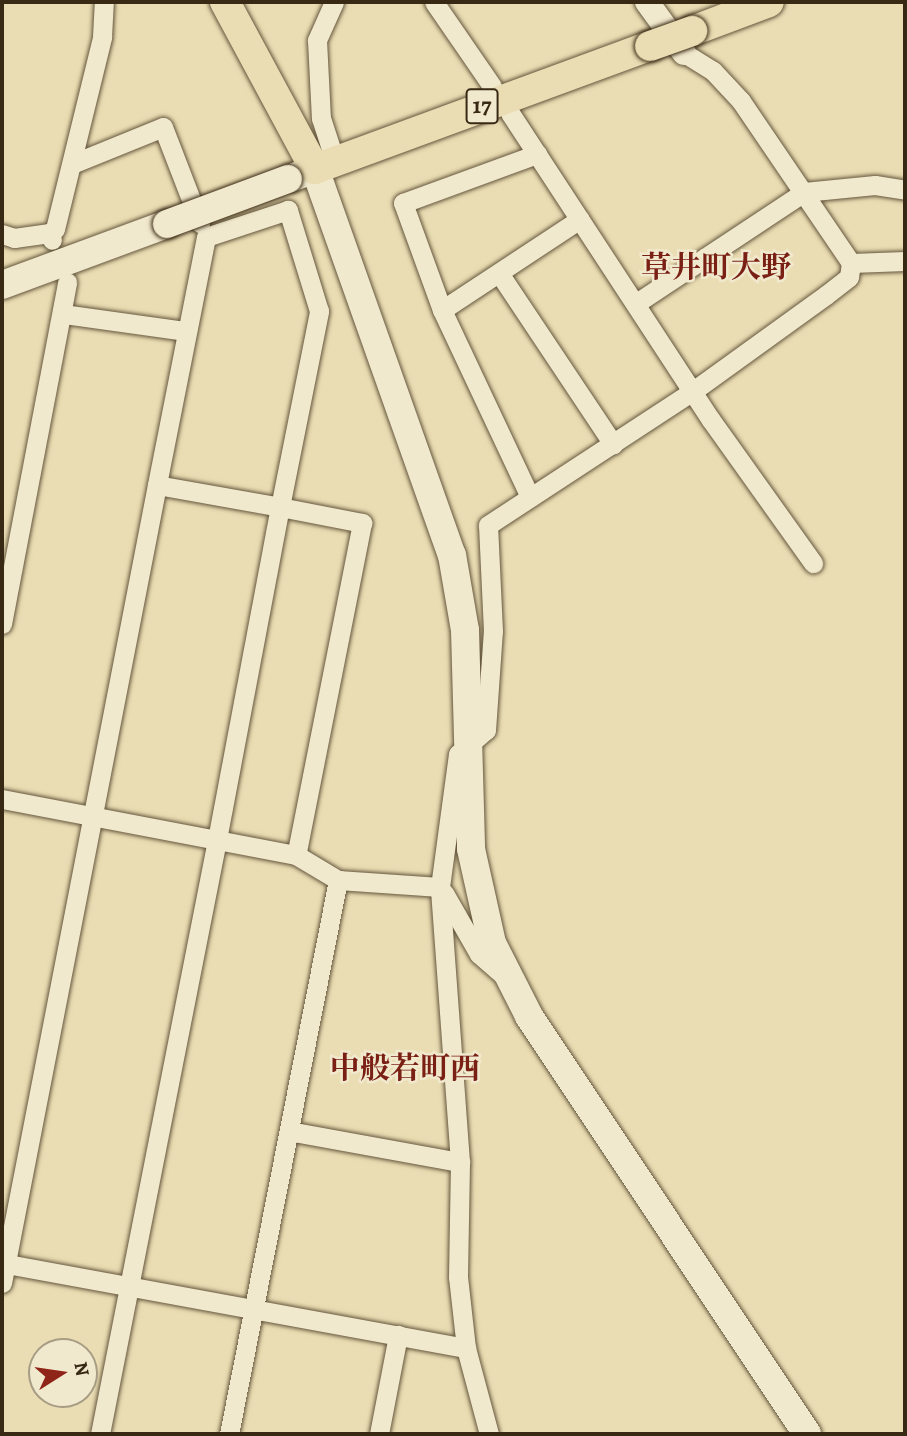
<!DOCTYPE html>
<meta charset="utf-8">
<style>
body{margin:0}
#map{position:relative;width:907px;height:1436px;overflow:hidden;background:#eaddb3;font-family:Alegreya,"Noto Serif JP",serif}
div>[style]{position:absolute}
.roads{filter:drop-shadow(0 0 2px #64563c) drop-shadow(0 0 2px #64563c)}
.minor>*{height:19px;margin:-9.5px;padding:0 9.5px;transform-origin:9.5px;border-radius:9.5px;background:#f1e9ce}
.tertiary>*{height:24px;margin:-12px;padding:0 12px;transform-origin:12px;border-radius:12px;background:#f1e9ce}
.secondary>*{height:28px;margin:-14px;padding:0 14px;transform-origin:14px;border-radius:14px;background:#f1e9ce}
.primary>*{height:30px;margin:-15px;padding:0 15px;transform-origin:15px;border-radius:15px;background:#eaddb3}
.bridges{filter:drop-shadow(0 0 2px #382914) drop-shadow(0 0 2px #382914)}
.secondary-bridge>*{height:28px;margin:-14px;padding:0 14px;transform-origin:14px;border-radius:14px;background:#f1e9ce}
.primary-bridge>*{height:30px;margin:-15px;padding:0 15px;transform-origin:15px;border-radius:15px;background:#eaddb3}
span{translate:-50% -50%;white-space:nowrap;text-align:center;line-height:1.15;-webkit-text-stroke:5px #f1e9ce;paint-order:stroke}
.shield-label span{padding:2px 5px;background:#f1e9ce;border:2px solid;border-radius:5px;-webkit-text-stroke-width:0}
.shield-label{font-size:24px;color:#382914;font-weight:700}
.quarter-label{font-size:30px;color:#7a1f14;font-weight:700}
.frame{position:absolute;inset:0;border:4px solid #382914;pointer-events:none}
.north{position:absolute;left:28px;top:1338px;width:70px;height:70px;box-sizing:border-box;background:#f1e9ce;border:2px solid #a79c84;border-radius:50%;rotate:78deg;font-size:19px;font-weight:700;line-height:28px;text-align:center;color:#382914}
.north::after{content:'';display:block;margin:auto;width:24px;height:32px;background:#8f2418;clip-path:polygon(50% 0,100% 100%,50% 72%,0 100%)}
</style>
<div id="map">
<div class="roads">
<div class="minor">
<i style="left:334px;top:2px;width:42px;rotate:114.1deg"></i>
<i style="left:317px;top:40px;width:78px;rotate:87.1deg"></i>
<i style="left:321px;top:118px;width:45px;rotate:72deg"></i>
<i style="left:434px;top:2px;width:102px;rotate:55.4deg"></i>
<i style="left:510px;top:113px;width:367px;rotate:56.8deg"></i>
<i style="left:711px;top:420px;width:176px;rotate:54.5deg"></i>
<i style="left:72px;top:164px;width:98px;rotate:-22.1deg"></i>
<i style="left:163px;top:127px;width:103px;rotate:68.9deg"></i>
<i style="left:50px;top:233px;width:6px;rotate:-39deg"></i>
<i style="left:55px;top:229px;width:198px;rotate:-76.2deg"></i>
<i style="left:102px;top:37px;width:35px;rotate:-87deg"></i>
<i style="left:2px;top:234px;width:13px;rotate:18deg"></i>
<i style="left:14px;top:238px;width:36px;rotate:-8deg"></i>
<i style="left:50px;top:233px;width:7px;rotate:74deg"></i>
<i style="left:851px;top:263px;width:54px;rotate:-2.1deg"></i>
<i style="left:499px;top:273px;width:206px;rotate:56.3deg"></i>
<i style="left:638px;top:302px;width:199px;rotate:-33.5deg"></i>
<i style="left:804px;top:192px;width:71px;rotate:-5.6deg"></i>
<i style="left:875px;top:185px;width:30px;rotate:9deg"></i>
<i style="left:442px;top:310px;width:165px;rotate:-33.4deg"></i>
<i style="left:63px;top:314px;width:124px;rotate:7.9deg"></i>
<i style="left:530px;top:497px;width:207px;rotate:-115.2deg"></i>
<i style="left:442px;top:310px;width:114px;rotate:-110deg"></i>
<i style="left:403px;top:203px;width:143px;rotate:-20.1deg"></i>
<i style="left:2px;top:624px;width:348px;rotate:-79.2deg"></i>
<i style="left:2px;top:799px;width:299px;rotate:10.8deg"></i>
<i style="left:296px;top:855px;width:49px;rotate:30.8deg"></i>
<i style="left:338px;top:880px;width:102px;rotate:3.9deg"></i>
<i style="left:444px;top:893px;width:70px;rotate:60.2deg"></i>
<i style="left:479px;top:954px;width:32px;rotate:41deg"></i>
<i style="left:289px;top:1131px;width:174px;rotate:10.3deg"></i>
<i style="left:2px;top:1263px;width:472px;rotate:10.4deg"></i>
<i style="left:2px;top:1283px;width:813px;rotate:-79.01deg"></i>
<i style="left:100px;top:1434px;width:600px;rotate:-78.86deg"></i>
<i style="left:216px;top:845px;width:344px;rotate:-79.3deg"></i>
<i style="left:280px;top:507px;width:200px;rotate:-78.7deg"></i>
<i style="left:319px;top:311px;width:106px;rotate:-107.1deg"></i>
<i style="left:288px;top:210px;width:86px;rotate:161.8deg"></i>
<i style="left:206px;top:237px;width:253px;rotate:101.2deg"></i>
<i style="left:157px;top:485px;width:125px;rotate:10.1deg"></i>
<i style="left:280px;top:507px;width:84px;rotate:11deg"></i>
<i style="left:362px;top:523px;width:338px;rotate:101.2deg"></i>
<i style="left:229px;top:1434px;width:565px;rotate:-78.87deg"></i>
<i style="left:379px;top:1434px;width:101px;rotate:-79.1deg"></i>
<i style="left:489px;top:1434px;width:89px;rotate:-105deg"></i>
<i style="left:466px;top:1348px;width:71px;rotate:-96.4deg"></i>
<i style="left:458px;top:1277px;width:115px;rotate:-89deg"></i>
<i style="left:460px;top:1162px;width:276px;rotate:-94.2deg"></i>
<i style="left:440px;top:887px;width:134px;rotate:-82.3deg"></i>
<i style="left:458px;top:754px;width:37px;rotate:-41deg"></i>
<i style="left:486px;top:730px;width:99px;rotate:-86deg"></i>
<i style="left:493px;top:631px;width:106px;rotate:-92.7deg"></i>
<i style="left:488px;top:525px;width:245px;rotate:-33.2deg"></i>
<i style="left:693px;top:391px;width:164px;rotate:-35.8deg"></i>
<i style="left:826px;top:295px;width:29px;rotate:-38deg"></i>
<i style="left:849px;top:277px;width:14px;rotate:-82deg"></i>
<i style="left:851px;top:263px;width:196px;rotate:-124.2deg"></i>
<i style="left:741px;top:101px;width:41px;rotate:-133deg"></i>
<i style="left:713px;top:71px;width:34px;rotate:-148deg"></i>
</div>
<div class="tertiary">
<i style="left:647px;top:2px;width:63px;rotate:54deg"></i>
</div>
<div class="secondary">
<i style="left:294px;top:177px;width:22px;rotate:-21deg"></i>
<i style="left:315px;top:169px;width:410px;rotate:70.5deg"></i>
<i style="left:452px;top:555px;width:76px;rotate:80.2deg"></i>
<i style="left:465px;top:630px;width:219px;rotate:88.4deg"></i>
<i style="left:471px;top:849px;width:96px;rotate:77.4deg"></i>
<i style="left:492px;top:943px;width:82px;rotate:63.1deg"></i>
<i style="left:529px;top:1016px;width:502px;rotate:56.37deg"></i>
<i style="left:2px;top:285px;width:176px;rotate:-20.3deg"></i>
</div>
<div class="primary">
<i style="left:225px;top:2px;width:190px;rotate:61.7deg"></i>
<i style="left:315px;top:169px;width:357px;rotate:-20.2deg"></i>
<i style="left:692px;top:31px;width:82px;rotate:-20.6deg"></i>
</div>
</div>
<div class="bridges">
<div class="secondary-bridge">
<i style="left:167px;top:224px;width:129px;rotate:-20.4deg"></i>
</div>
<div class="primary-bridge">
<i style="left:650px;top:46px;width:45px;rotate:-19.7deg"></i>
</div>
</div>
<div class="shield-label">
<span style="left:482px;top:106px">17</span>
</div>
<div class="quarter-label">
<span style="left:716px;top:267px">草井町大野</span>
<span style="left:405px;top:1068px">中般若町西</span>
</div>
<div class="frame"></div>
<div class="north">N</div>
</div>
